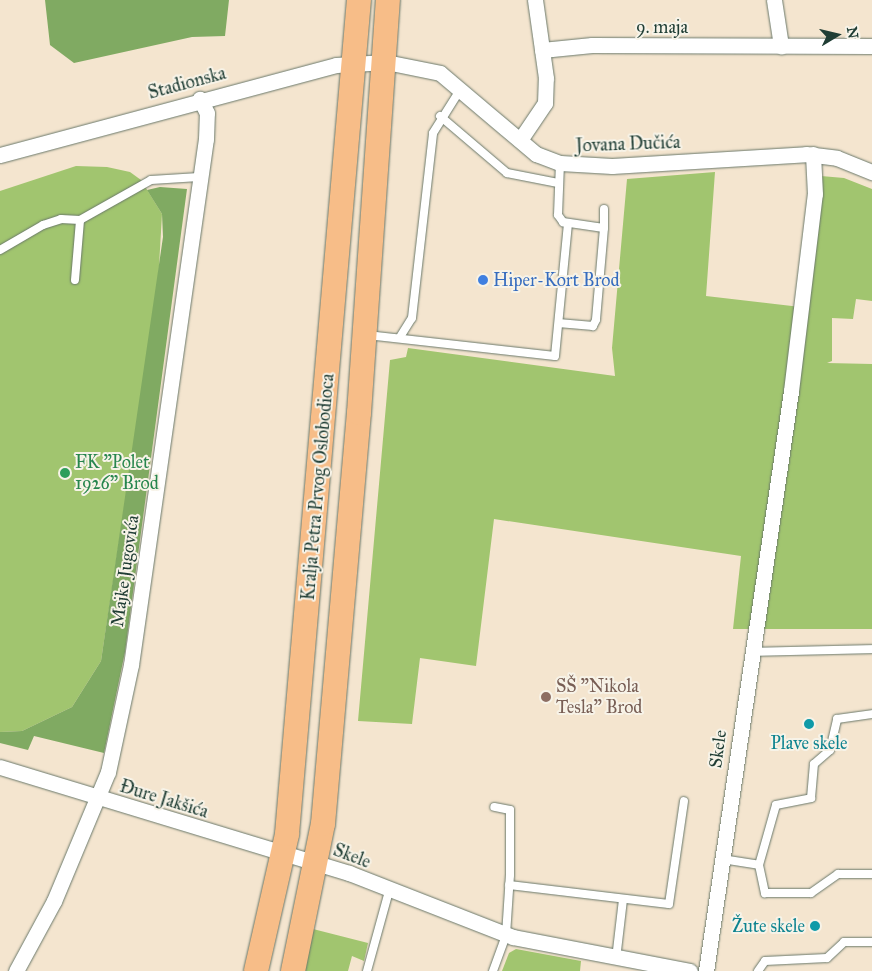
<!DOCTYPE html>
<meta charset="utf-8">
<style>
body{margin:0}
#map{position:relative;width:872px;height:971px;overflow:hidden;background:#f4e5cf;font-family:"IM FELL Great Primer",serif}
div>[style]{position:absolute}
.green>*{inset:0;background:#a1c56f}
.forest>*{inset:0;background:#80aa62}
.roads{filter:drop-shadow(0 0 1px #6a786a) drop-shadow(0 0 1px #6a786a)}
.lane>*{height:8px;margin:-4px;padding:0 4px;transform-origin:4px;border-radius:4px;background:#fff}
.street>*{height:15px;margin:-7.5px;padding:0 7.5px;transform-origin:7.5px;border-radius:7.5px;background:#fff}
.primary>*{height:24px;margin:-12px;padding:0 12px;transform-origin:12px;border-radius:12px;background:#f7bd88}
.dots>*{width:14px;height:14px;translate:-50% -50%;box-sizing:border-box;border:2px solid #f7f3e8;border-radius:50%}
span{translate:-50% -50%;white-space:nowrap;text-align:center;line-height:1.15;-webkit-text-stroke:4px #f7f3e8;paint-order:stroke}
.street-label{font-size:18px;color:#1f3d34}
.shop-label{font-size:18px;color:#366cbe}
.left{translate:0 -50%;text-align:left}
.leisure-label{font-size:18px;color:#27864d}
.education-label{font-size:18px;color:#785e54}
.culture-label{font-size:18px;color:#0d838f}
.right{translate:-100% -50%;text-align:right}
.north{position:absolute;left:812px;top:10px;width:50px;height:50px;-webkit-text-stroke:4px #f7f3e8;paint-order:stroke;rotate:81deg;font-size:14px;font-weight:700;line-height:20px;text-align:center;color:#1f3d34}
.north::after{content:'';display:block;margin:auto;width:18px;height:22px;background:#1f3d34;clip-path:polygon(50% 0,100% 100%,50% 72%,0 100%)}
</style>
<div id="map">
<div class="green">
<i style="clip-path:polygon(76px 166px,107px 167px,130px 172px,141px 180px,162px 214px,158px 284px,101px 661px,72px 707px,22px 731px,0 732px,0 191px)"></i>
<i style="clip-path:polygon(715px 172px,706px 296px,809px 308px,821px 176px,844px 178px,872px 189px,872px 301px,856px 299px,853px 319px,832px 318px,832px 361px,827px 363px,872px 364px,872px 629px,733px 629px,741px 556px,494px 519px,476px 666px,420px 658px,412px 724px,358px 721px,390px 360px,406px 357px,408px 348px,615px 376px,612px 348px,627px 179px)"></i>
<i style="clip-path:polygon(313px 929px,368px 943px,364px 961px,352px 956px,348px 971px,302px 971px)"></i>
<i style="clip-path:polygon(516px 949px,581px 961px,580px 971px,502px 971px,509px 953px)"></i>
</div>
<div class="forest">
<i style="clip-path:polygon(45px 0,229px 0,225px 36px,192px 37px,74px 63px,50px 45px)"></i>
<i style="clip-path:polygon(160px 187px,187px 189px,125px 652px,104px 753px,34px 736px,28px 750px,0 743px,0 732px,22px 731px,72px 707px,101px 661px,163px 237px,162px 214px,147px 190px)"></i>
</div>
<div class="roads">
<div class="lane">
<i style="left:440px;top:116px;width:88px;rotate:40.4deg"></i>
<i style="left:507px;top:173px;width:52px;rotate:11.1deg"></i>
<i style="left:560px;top:163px;width:52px;rotate:92.2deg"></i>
<i style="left:558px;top:215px;width:9px;rotate:54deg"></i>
<i style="left:563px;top:222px;width:41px;rotate:8.3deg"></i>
<i style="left:604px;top:228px;width:92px;rotate:95deg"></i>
<i style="left:596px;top:320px;width:7px;rotate:117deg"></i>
<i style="left:593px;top:326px;width:32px;rotate:-175deg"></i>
<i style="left:604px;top:228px;width:19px;rotate:-90deg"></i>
<i style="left:0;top:250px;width:50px;rotate:-30.2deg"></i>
<i style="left:43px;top:225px;width:19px;rotate:-18deg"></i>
<i style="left:61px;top:219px;width:19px;rotate:3deg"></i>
<i style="left:75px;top:280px;width:60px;rotate:-85.2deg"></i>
<i style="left:80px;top:220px;width:81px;rotate:-29.4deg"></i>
<i style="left:151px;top:180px;width:48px;rotate:-3.6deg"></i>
<i style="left:367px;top:335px;width:189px;rotate:6.4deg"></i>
<i style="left:555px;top:356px;width:133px;rotate:-84.4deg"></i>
<i style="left:400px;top:337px;width:22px;rotate:-58deg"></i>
<i style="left:412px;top:318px;width:186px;rotate:-83.5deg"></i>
<i style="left:433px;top:133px;width:51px;rotate:-57.9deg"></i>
<i style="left:752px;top:652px;width:120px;rotate:-1.4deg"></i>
<i style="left:722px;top:859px;width:37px;rotate:9deg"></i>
<i style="left:759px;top:865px;width:29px;rotate:78deg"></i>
<i style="left:765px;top:893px;width:46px"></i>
<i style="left:811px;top:893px;width:33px;rotate:-35deg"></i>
<i style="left:838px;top:874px;width:34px"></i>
<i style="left:759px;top:865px;width:62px;rotate:-74.2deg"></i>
<i style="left:776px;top:805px;width:36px;rotate:-11deg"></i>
<i style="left:811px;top:798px;width:34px;rotate:-85deg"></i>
<i style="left:814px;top:764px;width:21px;rotate:-41deg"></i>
<i style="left:830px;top:750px;width:32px;rotate:-77deg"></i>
<i style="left:837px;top:719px;width:35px;rotate:-8deg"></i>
<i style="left:509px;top:885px;width:161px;rotate:6.8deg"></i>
<i style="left:669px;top:904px;width:104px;rotate:-81.7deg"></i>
<i style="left:616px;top:959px;width:60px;rotate:-83.3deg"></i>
<i style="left:367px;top:971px;width:83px;rotate:-74.6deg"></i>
<i style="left:493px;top:971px;width:38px;rotate:-70deg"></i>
<i style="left:506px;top:935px;width:60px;rotate:-86.2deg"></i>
<i style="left:510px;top:875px;width:65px;rotate:-90deg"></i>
<i style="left:510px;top:810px;width:16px;rotate:-169deg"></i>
<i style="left:758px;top:971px;width:12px;rotate:-55deg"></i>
<i style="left:765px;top:961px;width:62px;rotate:-2.8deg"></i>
<i style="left:827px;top:958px;width:23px;rotate:-43deg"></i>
<i style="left:844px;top:942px;width:28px"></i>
</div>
<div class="street">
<i style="left:774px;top:0;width:47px;rotate:81.3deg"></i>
<i style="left:542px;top:50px;width:50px;rotate:-5.7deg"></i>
<i style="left:592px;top:45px;width:280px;rotate:0.2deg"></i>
<i style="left:520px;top:140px;width:45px;rotate:-56deg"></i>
<i style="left:545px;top:103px;width:25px;rotate:-88deg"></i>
<i style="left:546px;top:78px;width:79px;rotate:-98deg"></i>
<i style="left:0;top:155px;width:348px;rotate:-15deg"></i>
<i style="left:336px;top:65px;width:50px;rotate:-3.4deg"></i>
<i style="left:386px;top:62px;width:55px;rotate:11.5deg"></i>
<i style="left:440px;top:73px;width:126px;rotate:40.2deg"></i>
<i style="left:536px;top:154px;width:26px;rotate:21deg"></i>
<i style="left:560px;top:163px;width:52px;rotate:3.3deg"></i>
<i style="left:612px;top:166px;width:194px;rotate:-3.5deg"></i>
<i style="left:806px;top:154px;width:31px;rotate:7deg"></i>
<i style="left:837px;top:158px;width:38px;rotate:22deg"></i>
<i style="left:0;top:767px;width:365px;rotate:16.9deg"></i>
<i style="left:349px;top:873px;width:176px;rotate:21.3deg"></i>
<i style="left:513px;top:937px;width:180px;rotate:10.9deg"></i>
<i style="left:16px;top:971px;width:80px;rotate:-61.5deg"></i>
<i style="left:54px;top:901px;width:140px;rotate:-67.3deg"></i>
<i style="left:108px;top:772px;width:109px;rotate:-77.9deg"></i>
<i style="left:131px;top:665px;width:531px;rotate:-81.89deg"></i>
<i style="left:206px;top:139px;width:26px;rotate:-88deg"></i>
<i style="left:207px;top:113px;width:16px;rotate:-117deg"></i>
<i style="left:706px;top:971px;width:586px;rotate:-81.66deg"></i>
<i style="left:791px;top:391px;width:198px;rotate:-83.1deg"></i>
<i style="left:815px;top:194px;width:40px;rotate:-92.9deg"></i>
</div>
<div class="primary">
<i style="left:256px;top:971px;width:140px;rotate:-77.2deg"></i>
<i style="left:287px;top:834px;width:837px;rotate:-85.07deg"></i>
<i style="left:293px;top:971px;width:150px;rotate:-78.5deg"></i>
<i style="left:323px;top:824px;width:413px;rotate:-85deg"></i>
<i style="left:359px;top:413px;width:414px;rotate:-86deg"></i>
</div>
</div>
<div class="dots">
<i style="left:483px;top:280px;background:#3f7fe0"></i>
<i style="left:65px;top:473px;background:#2e9e5b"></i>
<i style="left:546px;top:697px;background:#8d6e63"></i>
<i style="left:809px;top:724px;background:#0f9aa8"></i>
<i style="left:815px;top:926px;background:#0f9aa8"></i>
</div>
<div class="street-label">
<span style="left:662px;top:27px">9. maja</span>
<span style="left:187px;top:83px;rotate:-15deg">Stadionska</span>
<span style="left:628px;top:144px;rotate:-2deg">Jovana Dučića</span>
<span style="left:318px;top:487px;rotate:-85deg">Kralja Petra Prvog Oslobodioca</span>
<span style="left:125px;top:571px;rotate:-82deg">Majke Jugovića</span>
<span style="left:718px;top:749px;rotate:-82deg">Skele</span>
<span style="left:164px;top:799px;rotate:17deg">Đure Jakšića</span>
<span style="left:352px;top:856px;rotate:21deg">Skele</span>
</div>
<div class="shop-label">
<span class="left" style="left:493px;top:280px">Hiper-Kort Brod</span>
</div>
<div class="leisure-label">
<span class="left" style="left:75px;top:473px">FK "Polet<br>1926" Brod</span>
</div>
<div class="education-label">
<span class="left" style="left:556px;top:697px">SŠ "Nikola<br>Tesla" Brod</span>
</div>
<div class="culture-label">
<span style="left:809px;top:743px">Plave skele</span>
<span class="right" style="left:805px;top:926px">Žute skele</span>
</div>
<div class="north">N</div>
</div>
